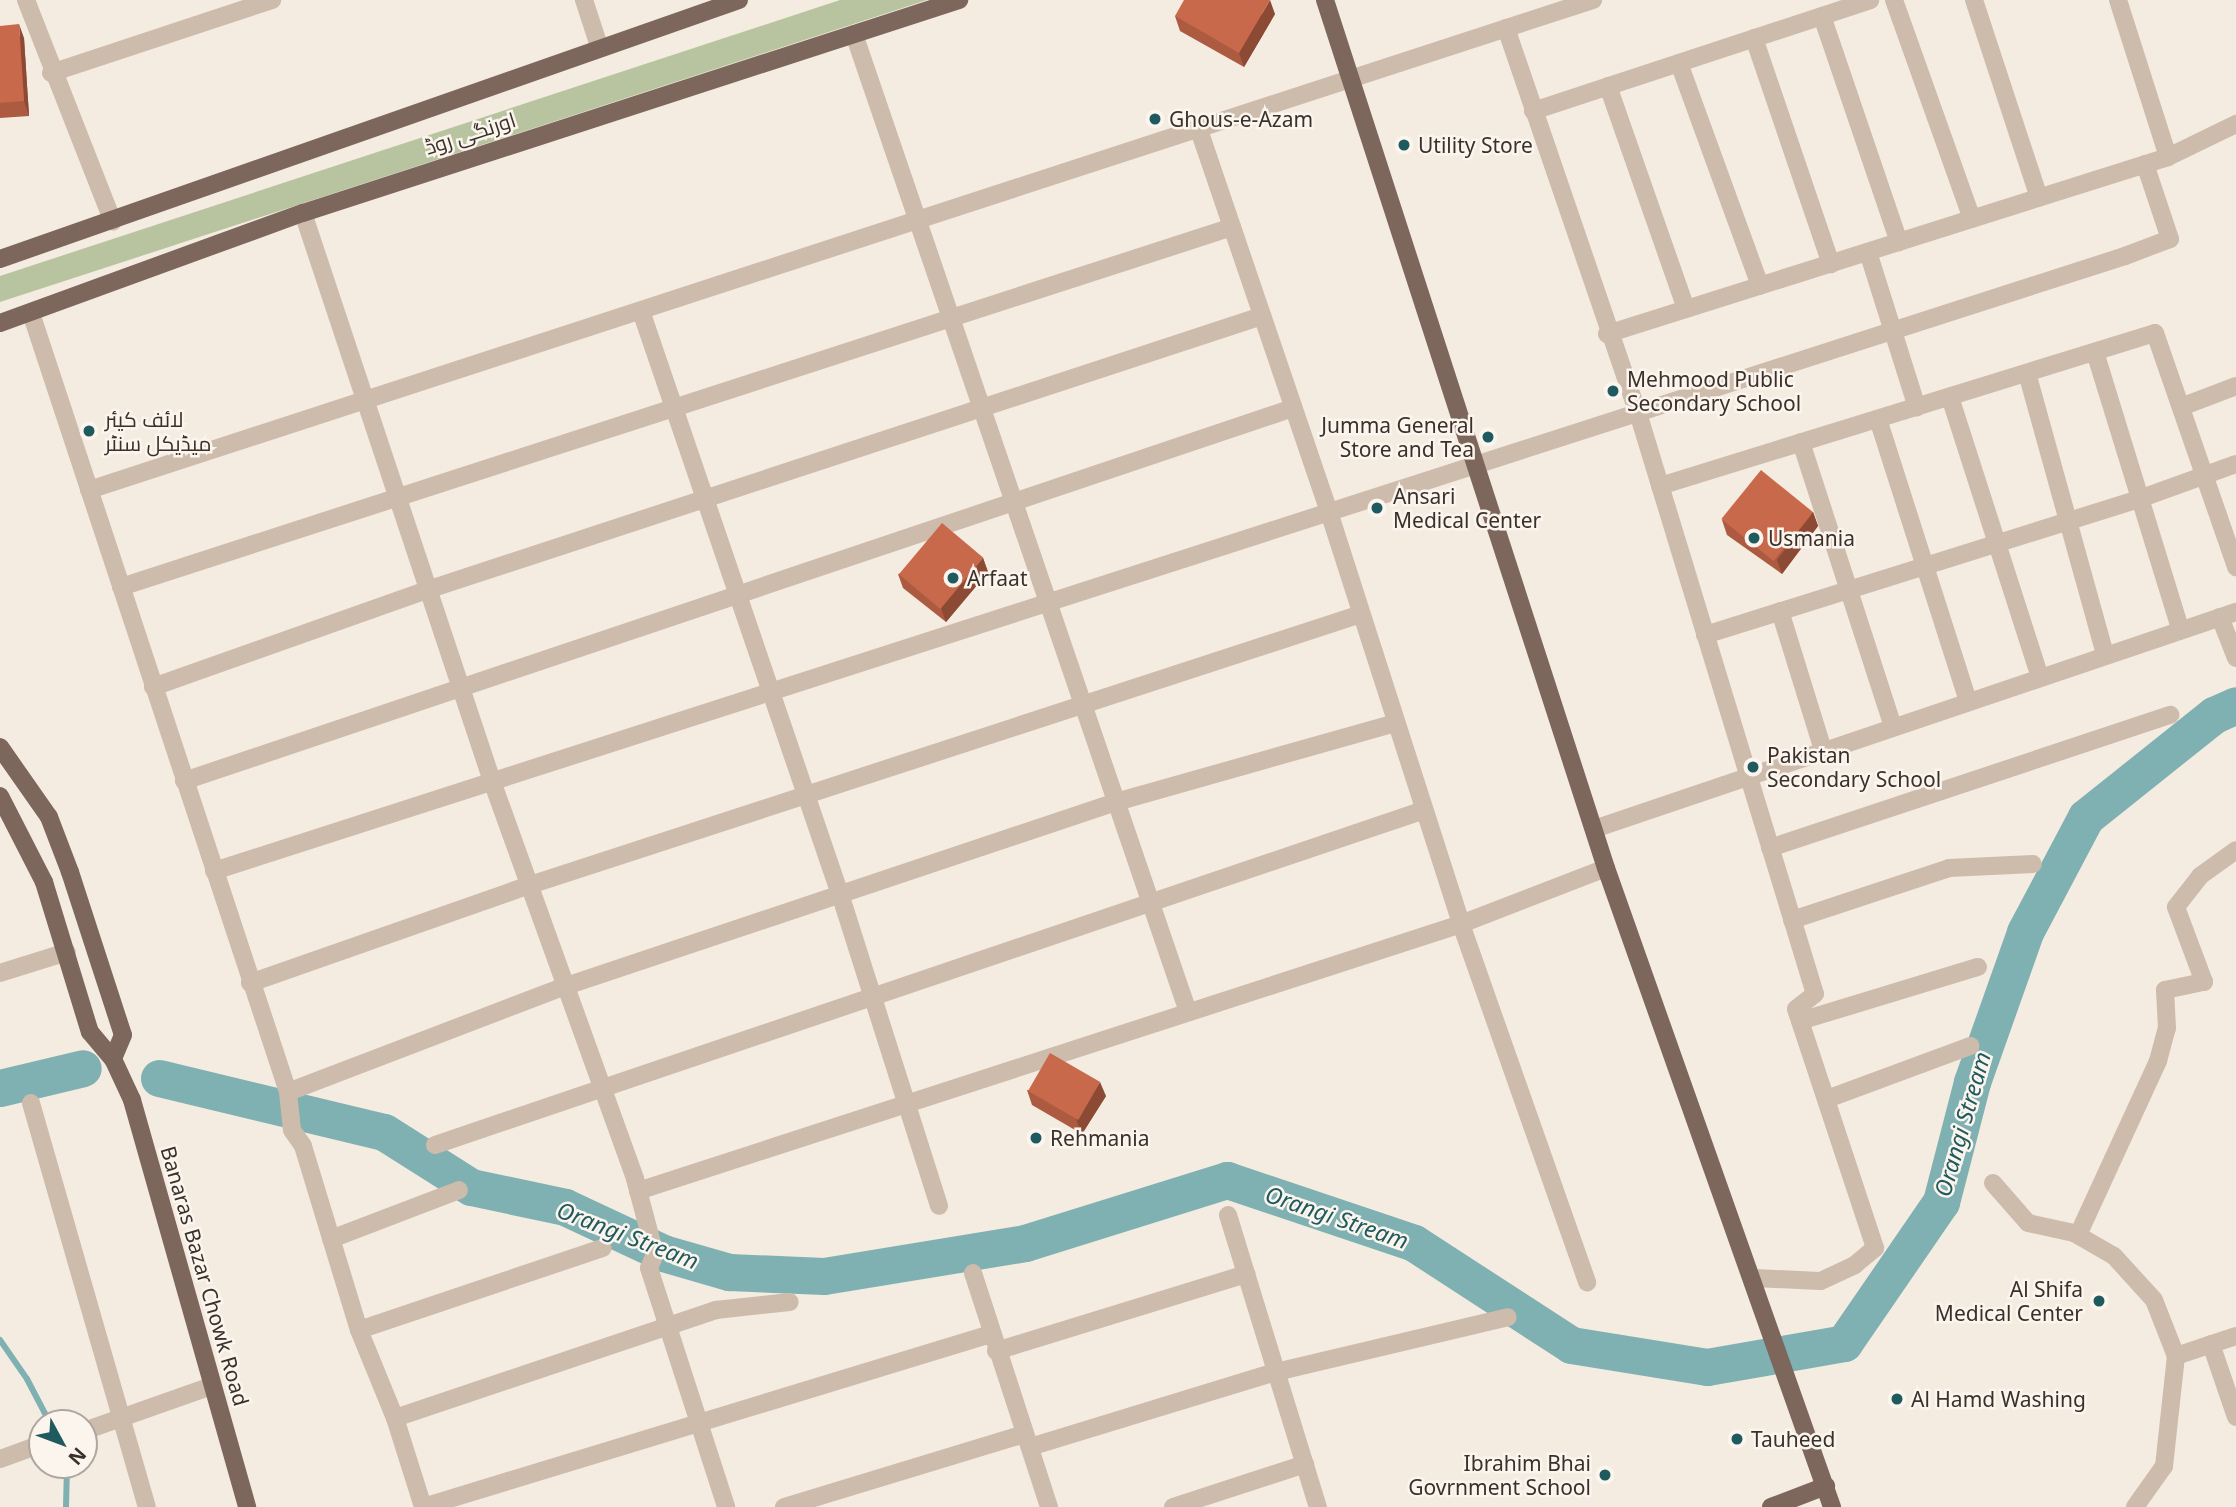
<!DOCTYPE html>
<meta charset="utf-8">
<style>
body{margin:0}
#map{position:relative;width:2236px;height:1507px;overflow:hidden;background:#f4ebe1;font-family:"Noto Sans",Cairo,sans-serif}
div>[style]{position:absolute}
.green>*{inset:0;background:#b8c4a0}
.stream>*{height:6px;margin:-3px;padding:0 3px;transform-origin:3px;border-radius:3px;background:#7fb0b2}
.river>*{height:37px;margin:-18.5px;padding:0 18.5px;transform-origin:18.5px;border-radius:18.5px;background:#7fb0b2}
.minor>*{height:18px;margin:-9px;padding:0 9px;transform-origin:9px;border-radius:9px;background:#cdbbac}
.major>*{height:18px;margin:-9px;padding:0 9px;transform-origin:9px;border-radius:9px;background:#7d675c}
.wall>*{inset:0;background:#ac5a40}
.shaded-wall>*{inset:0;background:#8c4a34}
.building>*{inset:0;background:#c8694b;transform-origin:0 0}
.dots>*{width:19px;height:19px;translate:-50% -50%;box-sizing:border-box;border:4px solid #fbf5ee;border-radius:50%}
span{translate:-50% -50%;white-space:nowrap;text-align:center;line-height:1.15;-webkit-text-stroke:5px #fbf5ee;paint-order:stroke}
.poi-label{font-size:21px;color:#3b302b}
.left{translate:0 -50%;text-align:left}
.right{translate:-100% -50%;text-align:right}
.street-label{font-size:21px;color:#3b302b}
.water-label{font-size:23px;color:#1f5a5e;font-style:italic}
.north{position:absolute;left:28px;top:1409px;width:70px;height:70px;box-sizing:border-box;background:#fbf5ee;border:2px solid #aea6a0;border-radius:50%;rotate:131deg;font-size:19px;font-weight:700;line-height:28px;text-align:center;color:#3b302b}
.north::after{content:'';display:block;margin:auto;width:24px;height:32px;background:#1f5a5e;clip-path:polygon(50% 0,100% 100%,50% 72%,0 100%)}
</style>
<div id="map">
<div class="green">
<i style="clip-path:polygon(840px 0,927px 0,0 302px,0 276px)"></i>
</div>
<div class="stream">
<i style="left:0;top:1340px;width:47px;rotate:55.3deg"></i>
<i style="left:27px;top:1379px;width:50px;rotate:62.4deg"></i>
<i style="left:66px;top:1507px;width:42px;rotate:-88.6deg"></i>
</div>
<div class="river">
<i style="left:159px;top:1078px;width:231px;rotate:13.5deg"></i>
<i style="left:384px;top:1132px;width:103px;rotate:32.3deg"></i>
<i style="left:471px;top:1187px;width:96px;rotate:12deg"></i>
<i style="left:565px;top:1207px;width:108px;rotate:25.1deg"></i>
<i style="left:663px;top:1253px;width:69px;rotate:16.1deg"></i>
<i style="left:729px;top:1272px;width:95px;rotate:2.4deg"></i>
<i style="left:824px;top:1276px;width:204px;rotate:-9.3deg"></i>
<i style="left:1025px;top:1243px;width:212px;rotate:-17.3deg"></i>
<i style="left:1227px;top:1180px;width:197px;rotate:18.6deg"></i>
<i style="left:1414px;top:1243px;width:187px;rotate:33deg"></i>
<i style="left:1571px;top:1345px;width:138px;rotate:9.2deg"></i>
<i style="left:1707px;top:1367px;width:139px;rotate:-9.9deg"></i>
<i style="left:1844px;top:1343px;width:171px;rotate:-55.5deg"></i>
<i style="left:1941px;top:1202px;width:124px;rotate:-75.5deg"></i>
<i style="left:1972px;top:1082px;width:159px;rotate:-70.5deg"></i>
<i style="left:2025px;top:932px;width:130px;rotate:-62.1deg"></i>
<i style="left:2086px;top:817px;width:164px;rotate:-38.6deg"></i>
<i style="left:2214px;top:715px;width:24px;rotate:-24deg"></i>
<i style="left:0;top:1088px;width:85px;rotate:-13.5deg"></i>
</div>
<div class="minor">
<i style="left:26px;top:0;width:238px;rotate:68.6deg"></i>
<i style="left:584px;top:0;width:48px;rotate:71.9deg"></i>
<i style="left:1894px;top:0;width:232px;rotate:70.4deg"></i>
<i style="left:1974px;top:0;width:208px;rotate:71.8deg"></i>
<i style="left:2118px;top:0;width:165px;rotate:72.3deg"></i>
<i style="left:1822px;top:16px;width:239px;rotate:71.2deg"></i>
<i style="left:1506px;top:28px;width:407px;rotate:71.1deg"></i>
<i style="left:1638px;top:413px;width:607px;rotate:73.06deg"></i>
<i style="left:1815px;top:994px;width:24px;rotate:142deg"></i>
<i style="left:1796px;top:1009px;width:252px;rotate:71.7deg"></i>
<i style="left:1875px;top:1248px;width:26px;rotate:140deg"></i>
<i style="left:1855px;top:1265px;width:38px;rotate:155deg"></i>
<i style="left:1820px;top:1281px;width:66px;rotate:-177.4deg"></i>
<i style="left:854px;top:34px;width:1033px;rotate:71.14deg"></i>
<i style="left:1754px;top:38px;width:239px;rotate:71.2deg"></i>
<i style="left:1679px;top:63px;width:237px;rotate:70deg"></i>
<i style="left:51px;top:73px;width:233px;rotate:-18.3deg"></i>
<i style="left:1608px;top:86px;width:236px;rotate:70.7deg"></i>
<i style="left:1533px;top:111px;width:355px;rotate:-18.2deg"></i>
<i style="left:1198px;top:127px;width:407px;rotate:71.2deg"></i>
<i style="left:1329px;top:512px;width:433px;rotate:72.2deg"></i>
<i style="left:1461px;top:924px;width:380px;rotate:70.6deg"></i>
<i style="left:303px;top:213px;width:602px;rotate:71.6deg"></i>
<i style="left:493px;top:784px;width:420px;rotate:70.2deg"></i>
<i style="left:635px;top:1179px;width:78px;rotate:75.1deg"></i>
<i style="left:655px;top:1254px;width:15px;rotate:113deg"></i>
<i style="left:649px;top:1268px;width:251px;rotate:72.1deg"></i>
<i style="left:1868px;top:252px;width:163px;rotate:72.5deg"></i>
<i style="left:641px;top:311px;width:619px;rotate:71.16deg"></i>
<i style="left:841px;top:897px;width:324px;rotate:72.4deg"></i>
<i style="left:31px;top:313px;width:820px;rotate:71.74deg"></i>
<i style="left:288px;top:1092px;width:38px;rotate:84deg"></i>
<i style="left:292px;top:1130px;width:19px;rotate:55deg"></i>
<i style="left:303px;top:1146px;width:192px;rotate:73.1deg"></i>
<i style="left:359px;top:1330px;width:95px;rotate:67.8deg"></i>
<i style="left:395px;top:1418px;width:93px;rotate:72.5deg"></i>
<i style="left:1607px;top:334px;width:588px;rotate:-17.51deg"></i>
<i style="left:2168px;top:157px;width:76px;rotate:-25.9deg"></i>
<i style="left:2095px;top:352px;width:290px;rotate:72.9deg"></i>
<i style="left:2027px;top:373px;width:293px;rotate:74.5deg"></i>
<i style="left:1950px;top:397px;width:294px;rotate:72.2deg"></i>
<i style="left:2181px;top:407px;width:59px;rotate:-20.9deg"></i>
<i style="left:1878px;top:419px;width:296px;rotate:72.3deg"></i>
<i style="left:1801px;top:442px;width:299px;rotate:72.1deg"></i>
<i style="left:1660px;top:486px;width:518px;rotate:-17.18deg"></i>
<i style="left:2155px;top:333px;width:248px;rotate:70.9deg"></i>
<i style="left:89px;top:490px;width:1582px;rotate:-18.05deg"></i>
<i style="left:121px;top:587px;width:1168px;rotate:-17.95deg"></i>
<i style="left:1780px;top:611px;width:145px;rotate:72.8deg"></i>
<i style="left:2220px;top:617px;width:44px;rotate:68.7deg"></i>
<i style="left:1705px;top:635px;width:458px;rotate:-17.4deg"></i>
<i style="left:2142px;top:498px;width:100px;rotate:-19.9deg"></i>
<i style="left:153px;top:687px;width:291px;rotate:-19.5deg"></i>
<i style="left:427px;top:590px;width:879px;rotate:-18.17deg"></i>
<i style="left:184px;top:781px;width:1170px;rotate:-18.59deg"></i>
<i style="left:1594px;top:829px;width:678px;rotate:-18.68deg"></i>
<i style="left:1770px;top:848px;width:422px;rotate:-18.4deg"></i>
<i style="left:214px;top:871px;width:2008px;rotate:-17.84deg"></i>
<i style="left:2125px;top:256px;width:48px;rotate:-20.7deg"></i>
<i style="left:2170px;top:239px;width:79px;rotate:-108.4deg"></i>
<i style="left:1792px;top:920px;width:165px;rotate:-18.3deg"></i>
<i style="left:1949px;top:868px;width:84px;rotate:-2.7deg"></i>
<i style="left:0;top:973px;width:70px;rotate:-17.4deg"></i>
<i style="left:250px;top:983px;width:297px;rotate:-19.3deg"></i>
<i style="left:530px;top:885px;width:874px;rotate:-18.06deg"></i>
<i style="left:1800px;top:1021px;width:186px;rotate:-16.9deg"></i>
<i style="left:288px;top:1092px;width:298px;rotate:-20.9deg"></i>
<i style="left:566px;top:986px;width:580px;rotate:-18.5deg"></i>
<i style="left:1116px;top:802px;width:290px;rotate:-15.8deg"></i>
<i style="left:1827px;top:1099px;width:153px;rotate:-20.3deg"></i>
<i style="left:31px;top:1103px;width:420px;rotate:74deg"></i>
<i style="left:435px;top:1145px;width:1044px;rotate:-18.71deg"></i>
<i style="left:1993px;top:1183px;width:53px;rotate:48.8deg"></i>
<i style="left:2028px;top:1223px;width:47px;rotate:12.3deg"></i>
<i style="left:2074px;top:1233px;width:46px;rotate:29.9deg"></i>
<i style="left:2114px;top:1256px;width:59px;rotate:47.7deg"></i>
<i style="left:2154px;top:1300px;width:60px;rotate:68.6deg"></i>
<i style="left:2176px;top:1356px;width:111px;rotate:96.2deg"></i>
<i style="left:2164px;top:1466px;width:50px;rotate:125.3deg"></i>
<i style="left:638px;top:1191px;width:865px;rotate:-17.97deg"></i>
<i style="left:1461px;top:924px;width:155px;rotate:-21.1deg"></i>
<i style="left:1228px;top:1215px;width:306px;rotate:72.9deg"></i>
<i style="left:2078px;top:1235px;width:192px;rotate:-65.3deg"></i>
<i style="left:2158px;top:1061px;width:34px;rotate:-75deg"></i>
<i style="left:2167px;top:1028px;width:38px;rotate:-93deg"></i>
<i style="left:2165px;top:990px;width:40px;rotate:-12deg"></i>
<i style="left:2204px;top:982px;width:80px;rotate:-110.5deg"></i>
<i style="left:2176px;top:907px;width:39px;rotate:-52deg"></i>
<i style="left:2200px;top:876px;width:44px;rotate:-35.8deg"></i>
<i style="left:331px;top:1239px;width:137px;rotate:-20.9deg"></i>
<i style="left:973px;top:1273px;width:246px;rotate:72deg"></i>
<i style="left:359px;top:1330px;width:257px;rotate:-18.6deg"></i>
<i style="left:2211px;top:1344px;width:77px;rotate:71.1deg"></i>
<i style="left:996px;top:1351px;width:262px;rotate:-17.1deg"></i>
<i style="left:2176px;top:1356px;width:63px;rotate:-18.4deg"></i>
<i style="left:395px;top:1418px;width:339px;rotate:-18.6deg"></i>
<i style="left:716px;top:1310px;width:74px;rotate:-6.2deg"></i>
<i style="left:84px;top:1431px;width:136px;rotate:-19.4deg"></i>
<i style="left:1030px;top:1447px;width:257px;rotate:-17deg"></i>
<i style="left:1276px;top:1372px;width:238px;rotate:-13.3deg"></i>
<i style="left:0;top:1459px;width:45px;rotate:-19.7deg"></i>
<i style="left:423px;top:1507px;width:594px;rotate:-16.94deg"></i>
<i style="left:784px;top:1507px;width:251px;rotate:-16.9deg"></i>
<i style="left:1173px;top:1507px;width:139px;rotate:-18deg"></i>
</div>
<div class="major">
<i style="left:1325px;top:0;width:912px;rotate:72.06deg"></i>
<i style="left:1606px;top:868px;width:678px;rotate:70.52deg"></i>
<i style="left:0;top:259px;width:783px;rotate:-19.31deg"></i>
<i style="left:0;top:323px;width:322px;rotate:-20deg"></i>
<i style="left:303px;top:213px;width:690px;rotate:-17.99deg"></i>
<i style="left:0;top:747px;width:85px;rotate:55deg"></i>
<i style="left:49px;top:817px;width:59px;rotate:69.1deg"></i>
<i style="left:70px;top:872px;width:171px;rotate:72deg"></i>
<i style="left:123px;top:1035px;width:26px;rotate:113deg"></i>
<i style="left:0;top:796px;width:97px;rotate:62.9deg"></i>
<i style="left:44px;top:882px;width:157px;rotate:73deg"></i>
<i style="left:90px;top:1032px;width:35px;rotate:50deg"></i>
<i style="left:113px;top:1059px;width:45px;rotate:65.1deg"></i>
<i style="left:132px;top:1100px;width:423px;rotate:74.2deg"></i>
<i style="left:1771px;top:1507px;width:59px;rotate:-20.9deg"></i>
</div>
<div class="wall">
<i style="clip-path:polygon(1275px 14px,1244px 67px,1180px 31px,1175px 16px)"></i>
<i style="clip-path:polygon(0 26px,24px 38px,29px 116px,0 118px)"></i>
<i style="clip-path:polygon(1813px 512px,1818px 526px,1782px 574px,1727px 535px,1722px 520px)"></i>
<i style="clip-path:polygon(983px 558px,988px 572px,946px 622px,903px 588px,898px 574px)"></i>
<i style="clip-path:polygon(1027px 1090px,1106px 1096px,1082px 1134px,1032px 1105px)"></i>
</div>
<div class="shaded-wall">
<i style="clip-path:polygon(1270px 0,1275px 14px,1244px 67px,1239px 53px)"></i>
<i style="clip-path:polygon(19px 24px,24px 38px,29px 116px,24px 101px)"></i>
<i style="clip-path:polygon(1813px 512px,1818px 526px,1782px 574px,1777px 560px)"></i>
<i style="clip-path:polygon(983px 558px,988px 572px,946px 622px,941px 608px)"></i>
<i style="clip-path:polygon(1100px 1082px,1106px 1096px,1082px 1134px,1076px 1119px)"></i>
</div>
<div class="building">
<i style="clip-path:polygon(1184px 0,1270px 0,1239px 53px,1175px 16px)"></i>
<i style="clip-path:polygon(19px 24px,24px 101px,0 103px,0 26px)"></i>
<i style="left:1761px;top:470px;width:67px;height:63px;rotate:39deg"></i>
<i style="left:942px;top:523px;width:54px;height:67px;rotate:40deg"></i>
<i style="left:1050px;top:1053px;width:58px;height:44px;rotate:30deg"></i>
</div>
<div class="dots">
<i style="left:1155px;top:119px;background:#1f5a5e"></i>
<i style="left:1404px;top:145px;background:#1f5a5e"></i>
<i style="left:1613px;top:391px;background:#1f5a5e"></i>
<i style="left:89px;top:431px;background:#1f5a5e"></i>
<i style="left:1488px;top:437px;background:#1f5a5e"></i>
<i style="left:1377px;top:508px;background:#1f5a5e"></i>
<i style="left:1754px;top:538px;background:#1f5a5e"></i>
<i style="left:953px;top:578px;background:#1f5a5e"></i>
<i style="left:1753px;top:767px;background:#1f5a5e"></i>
<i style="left:1036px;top:1138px;background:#1f5a5e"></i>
<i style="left:2099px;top:1301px;background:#1f5a5e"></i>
<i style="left:1897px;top:1399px;background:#1f5a5e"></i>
<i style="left:1737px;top:1439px;background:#1f5a5e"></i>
<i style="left:1605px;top:1475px;background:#1f5a5e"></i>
</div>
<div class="poi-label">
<span class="left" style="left:1169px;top:119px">Ghous-e-Azam</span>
<span class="left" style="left:1418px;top:145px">Utility Store</span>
<span class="left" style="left:1627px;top:391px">Mehmood Public<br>Secondary School</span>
<span class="left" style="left:105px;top:431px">لائف کیئر<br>میڈیکل سنٹر</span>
<span class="right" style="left:1474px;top:437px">Jumma General<br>Store and Tea</span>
<span class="left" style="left:1393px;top:508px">Ansari<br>Medical Center</span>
<span class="left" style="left:1768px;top:538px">Usmania</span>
<span class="left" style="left:967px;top:578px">Arfaat</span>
<span class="left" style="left:1767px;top:767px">Pakistan<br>Secondary School</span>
<span class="left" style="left:1050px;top:1138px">Rehmania</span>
<span class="right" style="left:2083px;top:1301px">Al Shifa<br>Medical Center</span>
<span class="left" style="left:1911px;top:1399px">Al Hamd Washing</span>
<span class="left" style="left:1751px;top:1439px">Tauheed</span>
<span class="right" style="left:1591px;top:1475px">Ibrahim Bhai<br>Govrnment School</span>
</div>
<div class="street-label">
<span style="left:470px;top:133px;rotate:-18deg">اورنگی روڈ</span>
<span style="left:205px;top:1276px;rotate:74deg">Banaras Bazar Chowk Road</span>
</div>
<div class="water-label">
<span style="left:1962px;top:1124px;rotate:-74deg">Orangi Stream</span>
<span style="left:1337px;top:1217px;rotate:19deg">Orangi Stream</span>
<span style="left:628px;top:1235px;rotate:21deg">Orangi Stream</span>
</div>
<div class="north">N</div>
</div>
